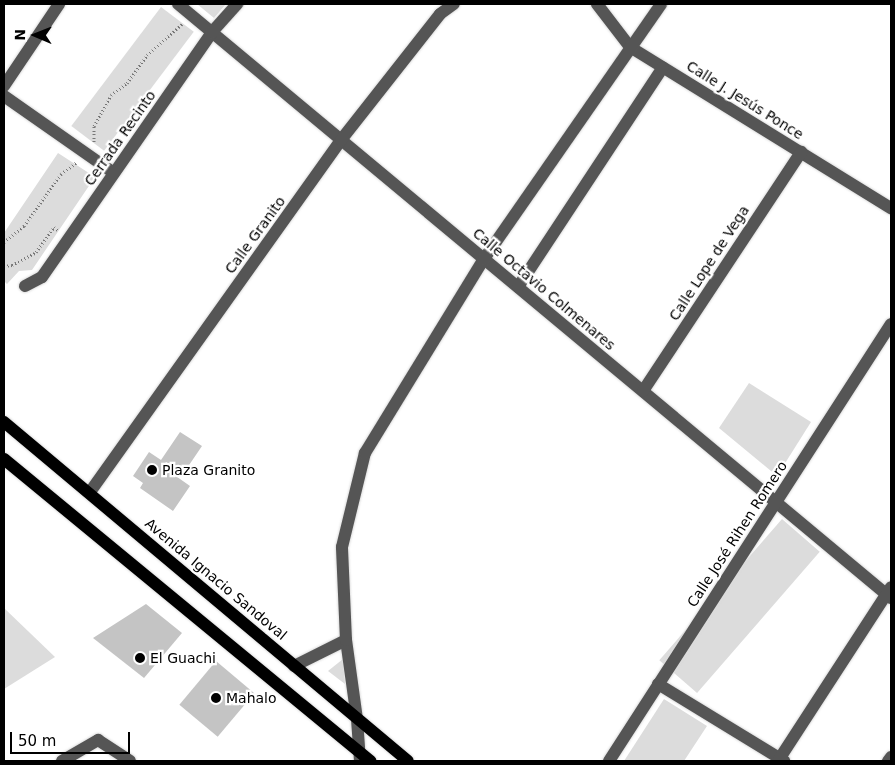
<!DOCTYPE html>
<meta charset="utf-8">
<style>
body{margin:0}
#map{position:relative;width:895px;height:765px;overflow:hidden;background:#fff;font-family:"DejaVu Sans",sans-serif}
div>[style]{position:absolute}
.green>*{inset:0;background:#dcdcdc;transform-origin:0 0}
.building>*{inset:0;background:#c4c4c4;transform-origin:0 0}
.path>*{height:3px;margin-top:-1.5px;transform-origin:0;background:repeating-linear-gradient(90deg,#777 0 1px,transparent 0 3.5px)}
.roads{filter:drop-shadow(0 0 1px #dbdbdb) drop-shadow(0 0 1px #dbdbdb)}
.minor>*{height:12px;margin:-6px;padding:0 6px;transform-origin:6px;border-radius:6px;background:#555}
.major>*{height:12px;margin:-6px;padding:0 6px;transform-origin:6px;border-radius:6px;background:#000}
.dots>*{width:14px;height:14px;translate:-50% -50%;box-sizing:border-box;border:2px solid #fff;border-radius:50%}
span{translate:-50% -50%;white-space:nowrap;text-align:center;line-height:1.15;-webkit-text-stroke:4.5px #fff;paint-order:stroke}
.street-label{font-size:14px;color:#000}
.poi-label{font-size:14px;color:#000}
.left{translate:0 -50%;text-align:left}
.frame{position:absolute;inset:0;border:5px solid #000;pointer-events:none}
.north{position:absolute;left:10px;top:10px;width:50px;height:50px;-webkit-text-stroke:4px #fff;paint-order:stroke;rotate:271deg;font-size:14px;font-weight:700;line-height:20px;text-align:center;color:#000}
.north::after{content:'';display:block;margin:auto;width:18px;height:22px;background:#000;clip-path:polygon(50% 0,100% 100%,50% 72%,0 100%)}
.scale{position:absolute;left:10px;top:732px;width:120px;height:22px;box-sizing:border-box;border:2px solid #000;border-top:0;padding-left:6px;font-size:15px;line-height:18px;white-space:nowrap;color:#000;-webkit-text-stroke:4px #fff;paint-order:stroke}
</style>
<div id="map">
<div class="green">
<i style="clip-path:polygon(197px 4px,226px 4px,214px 18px)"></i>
<i style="left:161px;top:7px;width:41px;height:149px;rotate:37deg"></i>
<i style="clip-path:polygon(58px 153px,95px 177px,32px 270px,19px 271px,7px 284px,4px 281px,4px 233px)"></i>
<i style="clip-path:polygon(749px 383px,811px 422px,777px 476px,719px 428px)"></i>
<i style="left:782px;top:519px;width:50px;height:187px;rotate:41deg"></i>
<i style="clip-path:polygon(4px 608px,55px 657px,4px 689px)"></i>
<i style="clip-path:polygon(343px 659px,345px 684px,328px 671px)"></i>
<i style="clip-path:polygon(664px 699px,707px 726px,684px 761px,624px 761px)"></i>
</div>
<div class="building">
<i style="clip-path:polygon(180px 432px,202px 446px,183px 474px,166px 462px,163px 467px,190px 486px,173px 511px,140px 488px,143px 483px,133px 476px,149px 452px,161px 460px)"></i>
<i style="clip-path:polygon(146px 604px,182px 633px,144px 678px,93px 638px)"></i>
<i style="left:216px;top:661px;width:50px;height:57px;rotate:40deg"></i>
</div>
<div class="path">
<i style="left:94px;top:142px;width:16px;rotate:-90deg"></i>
<i style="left:94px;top:126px;width:35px;rotate:-61deg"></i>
<i style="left:111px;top:95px;width:20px;rotate:-37deg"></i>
<i style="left:127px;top:83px;width:34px;rotate:-54deg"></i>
<i style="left:147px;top:55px;width:47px;rotate:-41.5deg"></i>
<i style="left:4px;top:242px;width:26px;rotate:-39deg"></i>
<i style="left:24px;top:226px;width:64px;rotate:-54.6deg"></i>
<i style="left:61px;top:174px;width:20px;rotate:-37deg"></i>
<i style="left:4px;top:266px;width:8px;rotate:-7deg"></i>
<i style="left:12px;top:265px;width:27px;rotate:-28deg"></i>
<i style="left:36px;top:252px;width:31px;rotate:-54deg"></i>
<i style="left:54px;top:227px;width:5px;rotate:37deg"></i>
</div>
<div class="roads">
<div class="minor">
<i style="left:178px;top:4px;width:928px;rotate:39.8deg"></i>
<i style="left:597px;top:4px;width:54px;rotate:52.5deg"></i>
<i style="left:630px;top:47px;width:307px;rotate:31.7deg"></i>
<i style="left:4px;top:86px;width:99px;rotate:-56.1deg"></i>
<i style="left:4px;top:96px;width:134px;rotate:35deg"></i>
<i style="left:25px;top:286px;width:19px;rotate:-28deg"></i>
<i style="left:42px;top:277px;width:298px;rotate:-55.2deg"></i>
<i style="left:212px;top:32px;width:38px;rotate:-48deg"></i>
<i style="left:518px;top:287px;width:263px;rotate:-56.6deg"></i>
<i style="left:643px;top:391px;width:287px;rotate:-56.5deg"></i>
<i style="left:90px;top:492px;width:432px;rotate:-54.5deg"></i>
<i style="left:341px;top:140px;width:160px;rotate:-51.8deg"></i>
<i style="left:440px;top:14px;width:17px;rotate:-36deg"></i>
<i style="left:294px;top:666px;width:58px;rotate:-26.6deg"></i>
<i style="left:658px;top:684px;width:148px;rotate:31.4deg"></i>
<i style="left:62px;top:761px;width:42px;rotate:-30.3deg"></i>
<i style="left:98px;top:740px;width:38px;rotate:33deg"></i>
<i style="left:360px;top:761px;width:42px;rotate:-94.1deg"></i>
<i style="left:357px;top:719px;width:80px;rotate:-97.9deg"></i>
<i style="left:346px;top:640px;width:93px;rotate:-92.5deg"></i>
<i style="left:342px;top:547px;width:97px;rotate:-76.3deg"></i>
<i style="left:365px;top:453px;width:228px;rotate:-58.5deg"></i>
<i style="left:484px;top:259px;width:310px;rotate:-55.2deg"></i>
<i style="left:609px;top:761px;width:520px;rotate:-57.17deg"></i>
<i style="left:778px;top:761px;width:207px;rotate:-57deg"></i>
<i style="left:888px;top:761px;width:5px;rotate:-53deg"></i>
</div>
<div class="major">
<i style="left:4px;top:422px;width:527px;rotate:40deg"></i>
<i style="left:4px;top:459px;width:475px;rotate:39.5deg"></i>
</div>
</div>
<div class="dots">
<i style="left:152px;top:470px;background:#000"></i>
<i style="left:140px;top:658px;background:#000"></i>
<i style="left:216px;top:698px;background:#000"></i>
</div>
<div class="street-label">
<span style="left:745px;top:100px;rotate:32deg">Calle J. Jesús Ponce</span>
<span style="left:120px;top:138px;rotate:-55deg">Cerrada Recinto</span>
<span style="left:255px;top:235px;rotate:-54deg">Calle Granito</span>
<span style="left:709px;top:263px;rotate:-57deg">Calle Lope de Vega</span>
<span style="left:544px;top:289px;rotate:40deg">Calle Octavio Colmenares</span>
<span style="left:737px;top:534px;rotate:-57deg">Calle José Rihen Romero</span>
<span style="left:216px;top:579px;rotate:40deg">Avenida Ignacio Sandoval</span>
</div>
<div class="poi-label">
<span class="left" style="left:162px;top:470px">Plaza Granito</span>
<span class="left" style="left:150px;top:658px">El Guachi</span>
<span class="left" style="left:226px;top:698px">Mahalo</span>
</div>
<div class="frame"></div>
<div class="north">N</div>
<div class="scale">50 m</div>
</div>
